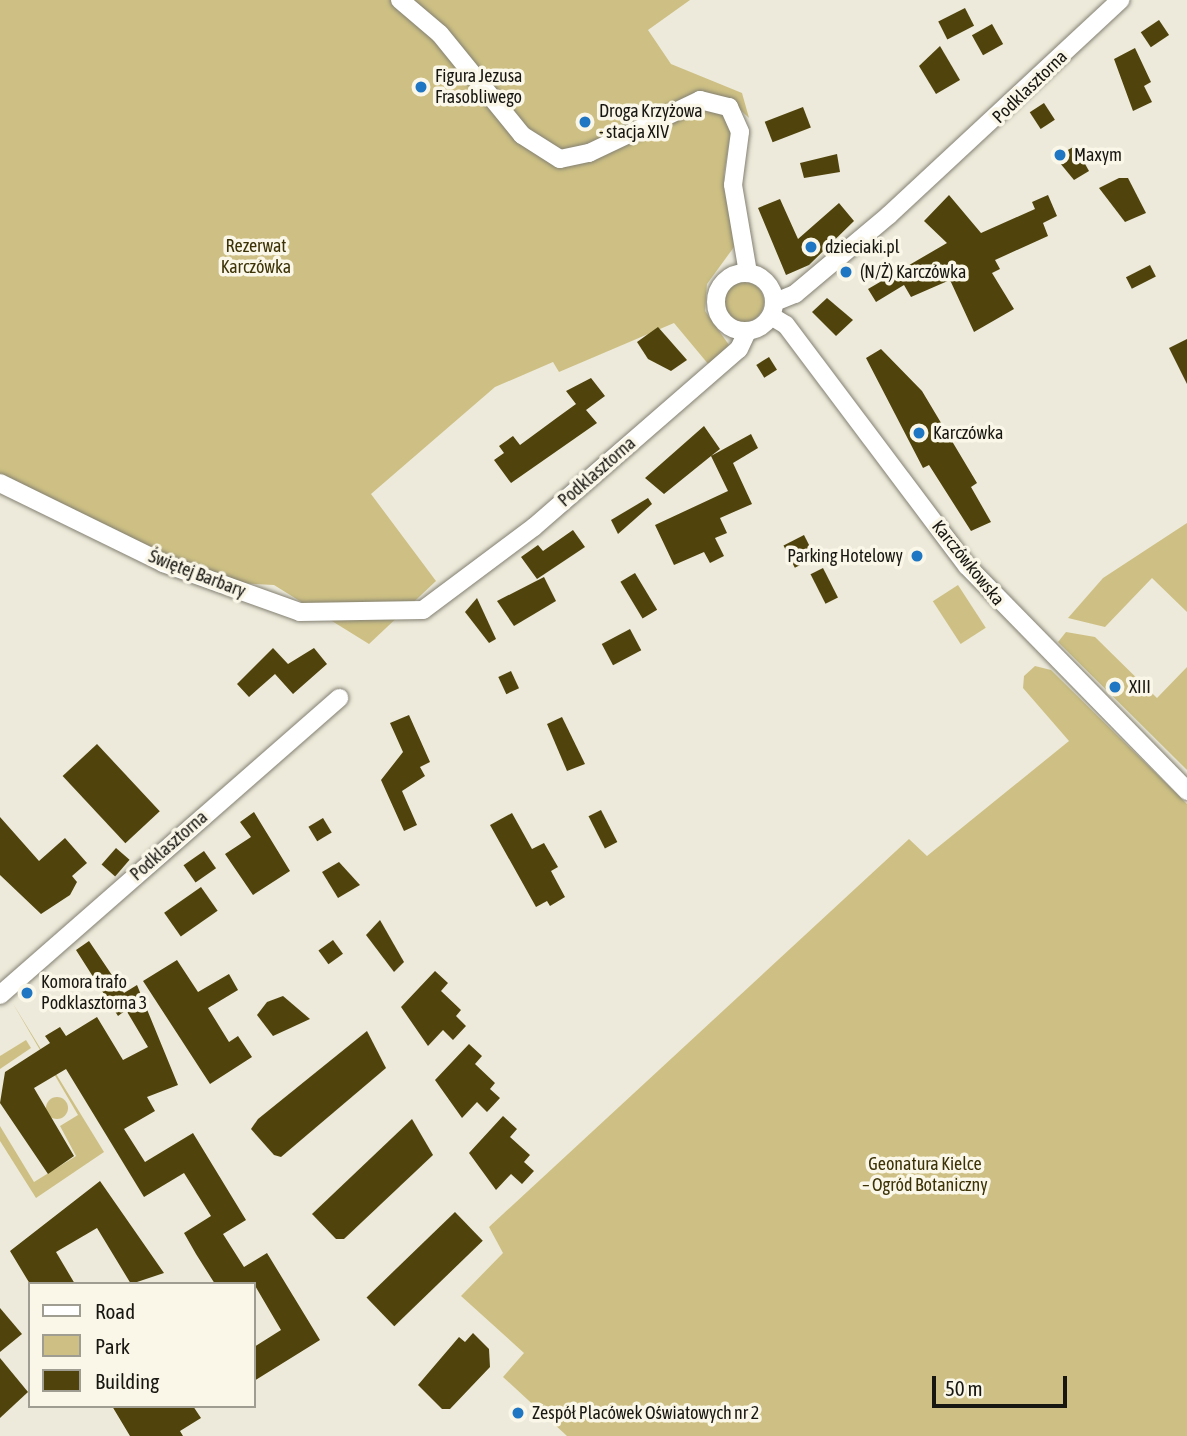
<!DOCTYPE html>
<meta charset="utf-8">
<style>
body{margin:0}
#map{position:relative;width:1187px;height:1436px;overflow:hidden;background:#edeadb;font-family:"Asap Condensed",sans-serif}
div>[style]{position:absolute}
.green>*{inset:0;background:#cec084;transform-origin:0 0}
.round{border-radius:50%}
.building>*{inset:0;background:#50440c;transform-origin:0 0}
.roads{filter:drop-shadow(0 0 2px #838072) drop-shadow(0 0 2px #838072)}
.street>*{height:18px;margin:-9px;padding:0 9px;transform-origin:9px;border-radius:9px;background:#fff}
.street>.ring{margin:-9px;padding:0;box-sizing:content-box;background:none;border:18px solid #fff;border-radius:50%}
.dots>*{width:19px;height:19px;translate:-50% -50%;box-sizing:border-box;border:4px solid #faf7e8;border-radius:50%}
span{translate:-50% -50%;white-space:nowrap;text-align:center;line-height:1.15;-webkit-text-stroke:7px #faf7e8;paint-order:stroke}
.poi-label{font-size:18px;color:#171611}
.left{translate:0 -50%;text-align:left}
.right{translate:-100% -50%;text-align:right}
.street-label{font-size:18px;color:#171611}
.park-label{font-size:18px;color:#3c3206}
.legend{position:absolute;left:28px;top:1282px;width:228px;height:126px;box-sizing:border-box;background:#faf7e8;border:2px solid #9f9d92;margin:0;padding:9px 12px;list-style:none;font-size:21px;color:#171611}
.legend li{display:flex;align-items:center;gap:14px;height:35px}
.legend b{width:35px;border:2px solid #9f9d92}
.scale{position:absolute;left:932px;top:1376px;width:135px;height:32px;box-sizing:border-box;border:4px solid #171611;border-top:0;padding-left:9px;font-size:21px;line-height:24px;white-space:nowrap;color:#171611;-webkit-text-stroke:5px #faf7e8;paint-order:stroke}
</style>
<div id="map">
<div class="green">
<i style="clip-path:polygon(0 0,690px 0,648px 30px,671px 64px,742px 93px,749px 118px,731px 101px,719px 108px,732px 124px,724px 175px,734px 247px,707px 284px,705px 311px,729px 345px,709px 365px,674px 323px,559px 372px,553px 362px,495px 387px,371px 494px,436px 581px,369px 644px,274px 585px,215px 582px,0 482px)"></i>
<i class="round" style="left:724px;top:282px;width:40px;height:40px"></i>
<i style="clip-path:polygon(1187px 523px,1187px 612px,1152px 578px,1105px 627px,1068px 618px,1103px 578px)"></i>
<i style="left:958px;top:585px;width:51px;height:30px;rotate:57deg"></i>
<i style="clip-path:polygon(1066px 632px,1095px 637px,1157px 698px,1187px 667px,1187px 770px,1058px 642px)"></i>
<i style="clip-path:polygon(1035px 666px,1051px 670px,1187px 804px,1187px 1436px,567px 1436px,503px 1377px,524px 1353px,461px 1296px,503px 1253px,489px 1227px,909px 839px,927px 856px,1069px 741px,1023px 688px,1024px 676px)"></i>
<i style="clip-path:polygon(12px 1002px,104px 1152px,36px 1198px,0 1141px,0 1126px,34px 1182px,76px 1156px,60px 1126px,78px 1115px)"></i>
<i style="clip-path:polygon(26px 1040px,31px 1048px,0 1069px,0 1056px)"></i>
<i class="round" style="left:46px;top:1097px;width:22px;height:22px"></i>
</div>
<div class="building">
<i style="left:965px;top:8px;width:20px;height:30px;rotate:63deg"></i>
<i style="left:1159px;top:20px;width:18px;height:22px;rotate:56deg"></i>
<i style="left:992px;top:24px;width:23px;height:23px;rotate:61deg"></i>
<i style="clip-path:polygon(940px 46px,960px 80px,936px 94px,919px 66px)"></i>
<i style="clip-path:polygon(1135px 48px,1151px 82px,1144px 86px,1152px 102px,1133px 111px,1114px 59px)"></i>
<i style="left:1044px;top:103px;width:20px;height:17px;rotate:57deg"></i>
<i style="left:803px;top:107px;width:22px;height:41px;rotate:69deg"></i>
<i style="clip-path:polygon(1075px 146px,1089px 171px,1074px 180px,1055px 157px)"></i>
<i style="clip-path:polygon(837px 154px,840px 172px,804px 178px,800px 163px)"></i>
<i style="clip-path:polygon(1119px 178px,1128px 178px,1146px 213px,1125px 222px,1099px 188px)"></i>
<i style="clip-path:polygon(949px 195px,981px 233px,1035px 209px,1032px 202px,1048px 195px,1057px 216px,1043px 223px,1048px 236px,995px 260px,1000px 269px,992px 273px,1014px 309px,974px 332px,950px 280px,911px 297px,904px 285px,876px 302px,868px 289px,947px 243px,924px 221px)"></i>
<i style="clip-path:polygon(780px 199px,798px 239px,839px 203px,854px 221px,809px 265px,786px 275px,758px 208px)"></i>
<i style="left:1150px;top:265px;width:13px;height:27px;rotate:63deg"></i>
<i style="clip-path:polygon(827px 298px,853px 320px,836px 336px,812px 312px)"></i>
<i style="clip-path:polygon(658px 327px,687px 360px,671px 371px,648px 359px,637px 342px)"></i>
<i style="clip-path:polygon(1187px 339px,1187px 384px,1169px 348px)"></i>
<i style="clip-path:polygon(881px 349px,922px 391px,977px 483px,971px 487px,991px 522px,971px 531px,929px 465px,923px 468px,866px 358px)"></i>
<i style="left:769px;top:357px;width:15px;height:15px;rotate:58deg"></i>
<i style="clip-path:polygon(591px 378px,605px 396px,586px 410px,597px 423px,511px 483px,494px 460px,504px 453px,499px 446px,513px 436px,520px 445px,558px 417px,576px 404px,566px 391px)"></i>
<i style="clip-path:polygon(704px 426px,720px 449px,711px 456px,751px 434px,758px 448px,733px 463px,752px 504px,720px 518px,727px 533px,715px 538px,724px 556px,710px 563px,704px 552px,674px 565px,655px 525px,728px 491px,711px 456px,664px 494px,645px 478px)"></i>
<i style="clip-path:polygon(648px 498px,652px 504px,618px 534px,611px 520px)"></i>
<i style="clip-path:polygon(573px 530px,585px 547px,537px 579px,521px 557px,538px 545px,543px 551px)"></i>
<i style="left:804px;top:535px;width:25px;height:23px;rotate:63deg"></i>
<i style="left:823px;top:568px;width:33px;height:14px;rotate:63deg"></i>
<i style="left:635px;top:573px;width:43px;height:17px;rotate:59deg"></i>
<i style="clip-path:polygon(544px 577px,556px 601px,514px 626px,497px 601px)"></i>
<i style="clip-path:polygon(477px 598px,496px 639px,489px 643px,465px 612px)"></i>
<i style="left:630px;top:629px;width:24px;height:32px;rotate:62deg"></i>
<i style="clip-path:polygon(273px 648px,288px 664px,314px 648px,327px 664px,293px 694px,275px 674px,249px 697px,237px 684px)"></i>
<i style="left:511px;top:671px;width:19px;height:14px;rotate:65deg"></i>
<i style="clip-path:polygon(409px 715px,430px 762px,420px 767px,425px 776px,402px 791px,417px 825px,404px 831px,381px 780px,403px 752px,390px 723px)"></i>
<i style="clip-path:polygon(562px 717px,585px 764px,567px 771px,547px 724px)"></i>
<i style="left:97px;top:744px;width:92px;height:47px;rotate:47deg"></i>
<i style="left:601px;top:810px;width:36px;height:14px;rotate:63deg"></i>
<i style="clip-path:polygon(254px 812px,290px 871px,253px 895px,225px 854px,251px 837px,240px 822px)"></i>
<i style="clip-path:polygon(512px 813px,532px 849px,544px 843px,558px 867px,551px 871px,565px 897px,550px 906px,547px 901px,536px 907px,490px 825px)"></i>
<i style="clip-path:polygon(0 817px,39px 861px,65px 838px,87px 863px,72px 876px,77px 882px,70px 895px,41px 914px,0 875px)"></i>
<i style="left:323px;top:818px;width:17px;height:17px;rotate:59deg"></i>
<i style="left:116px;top:848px;width:18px;height:22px;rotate:41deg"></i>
<i style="left:204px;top:851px;width:21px;height:25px;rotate:55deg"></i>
<i style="clip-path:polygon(339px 862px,360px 885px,338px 898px,322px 872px)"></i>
<i style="left:201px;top:887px;width:29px;height:45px;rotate:55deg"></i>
<i style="clip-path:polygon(380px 920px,404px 962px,394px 972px,366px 935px)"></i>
<i style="left:333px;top:940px;width:17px;height:18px;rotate:54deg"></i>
<i style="clip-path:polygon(89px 941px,124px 993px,137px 985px,178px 1085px,147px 1097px,155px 1111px,124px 1129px,145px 1162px,193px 1133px,246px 1220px,223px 1234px,244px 1267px,267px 1253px,320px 1340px,254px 1381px,254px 1347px,281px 1330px,254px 1284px,215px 1284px,196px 1254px,184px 1233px,211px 1216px,184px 1173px,144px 1197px,66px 1069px,34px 1088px,74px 1156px,48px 1174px,0 1103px,5px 1072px,50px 1043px,45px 1036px,60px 1027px,66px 1036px,97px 1017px,123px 1060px,148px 1047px,126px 1010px,118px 1016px,76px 950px)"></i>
<i style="clip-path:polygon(177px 960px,198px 992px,229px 974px,238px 990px,208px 1008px,229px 1042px,238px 1036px,252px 1057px,210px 1084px,143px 981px)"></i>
<i style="clip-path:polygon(435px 971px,448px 983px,441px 991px,461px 1010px,456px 1016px,466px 1026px,453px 1040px,443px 1030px,428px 1046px,401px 1007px)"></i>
<i style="clip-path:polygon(283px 996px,310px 1019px,273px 1036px,257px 1015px,267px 1002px)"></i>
<i style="clip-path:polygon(367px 1031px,386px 1068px,281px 1157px,274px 1155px,251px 1129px,258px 1119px)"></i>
<i style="clip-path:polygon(469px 1044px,482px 1056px,475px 1064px,495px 1083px,490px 1089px,500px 1098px,487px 1112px,477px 1102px,462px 1118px,435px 1080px)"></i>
<i style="clip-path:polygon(503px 1116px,517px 1129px,510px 1137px,530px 1155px,524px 1162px,534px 1171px,522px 1184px,511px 1174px,496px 1190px,469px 1153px)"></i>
<i style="clip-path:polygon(412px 1119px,433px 1155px,344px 1239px,336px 1239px,312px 1214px)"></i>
<i style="clip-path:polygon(100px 1181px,164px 1273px,131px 1284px,97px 1228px,56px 1252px,75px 1284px,30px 1284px,10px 1251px)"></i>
<i style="left:455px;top:1212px;width:40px;height:123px;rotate:46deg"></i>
<i style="clip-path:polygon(0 1308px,22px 1334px,0 1352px)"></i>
<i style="clip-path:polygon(473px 1333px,489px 1349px,490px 1367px,450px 1409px,442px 1409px,418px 1385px,459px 1337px,465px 1342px)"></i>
<i style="clip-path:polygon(0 1358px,28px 1392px,0 1418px)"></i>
<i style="clip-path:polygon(112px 1406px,193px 1406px,201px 1418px,180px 1431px,183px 1436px,130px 1436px)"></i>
</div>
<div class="roads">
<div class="street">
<i style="left:400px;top:0;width:52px;rotate:40.4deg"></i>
<i style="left:440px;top:34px;width:130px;rotate:50.9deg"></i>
<i style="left:522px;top:135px;width:45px;rotate:32.3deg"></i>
<i style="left:560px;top:159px;width:30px;rotate:-12deg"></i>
<i style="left:589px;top:153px;width:123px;rotate:-25.5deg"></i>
<i style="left:700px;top:100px;width:30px;rotate:14deg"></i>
<i style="left:729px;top:107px;width:27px;rotate:66deg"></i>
<i style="left:740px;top:132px;width:53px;rotate:97.5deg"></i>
<i style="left:733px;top:185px;width:89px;rotate:80.3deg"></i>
<i class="ring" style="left:716px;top:273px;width:40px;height:40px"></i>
<i style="left:775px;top:302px;width:22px;rotate:-22deg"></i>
<i style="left:795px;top:294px;width:123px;rotate:-40deg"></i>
<i style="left:889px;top:215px;width:316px;rotate:-42.9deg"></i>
<i style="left:771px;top:316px;width:17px;rotate:31deg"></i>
<i style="left:786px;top:325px;width:301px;rotate:53.1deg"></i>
<i style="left:967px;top:566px;width:315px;rotate:45.6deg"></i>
<i style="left:0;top:483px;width:182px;rotate:26.1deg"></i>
<i style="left:163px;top:563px;width:145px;rotate:19.7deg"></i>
<i style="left:300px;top:612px;width:123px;rotate:-0.9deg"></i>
<i style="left:423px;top:610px;width:139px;rotate:-36.8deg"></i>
<i style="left:534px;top:527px;width:271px;rotate:-41deg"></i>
<i style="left:739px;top:349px;width:19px;rotate:-65deg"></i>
<i style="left:0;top:995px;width:451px;rotate:-41.2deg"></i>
</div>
</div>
<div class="dots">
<i style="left:421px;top:87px;background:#1f77c4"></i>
<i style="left:585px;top:122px;background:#1f77c4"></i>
<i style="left:1060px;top:155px;background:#1f77c4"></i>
<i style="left:811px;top:247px;background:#1f77c4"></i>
<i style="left:846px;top:272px;background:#1f77c4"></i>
<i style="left:919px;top:433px;background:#1f77c4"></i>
<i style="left:917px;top:556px;background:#1f77c4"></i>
<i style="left:1115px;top:687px;background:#1f77c4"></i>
<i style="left:27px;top:993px;background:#1f77c4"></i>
<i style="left:518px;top:1413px;background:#1f77c4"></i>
</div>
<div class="poi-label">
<span class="left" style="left:435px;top:87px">Figura Jezusa<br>Frasobliwego</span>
<span class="left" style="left:599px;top:122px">Droga Krzyżowa<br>- stacja XIV</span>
<span class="left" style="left:1074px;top:155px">Maxym</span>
<span class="left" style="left:825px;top:247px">dzieciaki.pl</span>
<span class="left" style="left:860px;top:272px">(N/Ż) Karczówka</span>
<span class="left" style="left:933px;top:433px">Karczówka</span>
<span class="right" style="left:903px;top:556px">Parking Hotelowy</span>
<span class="left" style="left:1129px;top:687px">XIII</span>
<span class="left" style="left:41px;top:993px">Komora trafo<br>Podklasztorna 3</span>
<span class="left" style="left:532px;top:1413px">Zespół Placówek Oświatowych nr 2</span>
</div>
<div class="street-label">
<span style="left:1030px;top:87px;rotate:-44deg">Podklasztorna</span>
<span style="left:597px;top:472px;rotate:-41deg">Podklasztorna</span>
<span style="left:968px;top:563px;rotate:51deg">Karczówkowska</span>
<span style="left:197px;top:574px;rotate:21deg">Świętej Barbary</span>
<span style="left:169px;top:846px;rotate:-41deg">Podklasztorna</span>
</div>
<div class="park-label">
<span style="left:256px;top:257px">Rezerwat<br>Karczówka</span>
<span style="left:925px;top:1175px">Geonatura Kielce<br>– Ogród Botaniczny</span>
</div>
<ul class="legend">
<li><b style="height:9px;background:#fff"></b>Road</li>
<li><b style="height:19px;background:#cec084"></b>Park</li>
<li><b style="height:19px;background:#50440c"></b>Building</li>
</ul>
<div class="scale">50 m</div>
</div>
